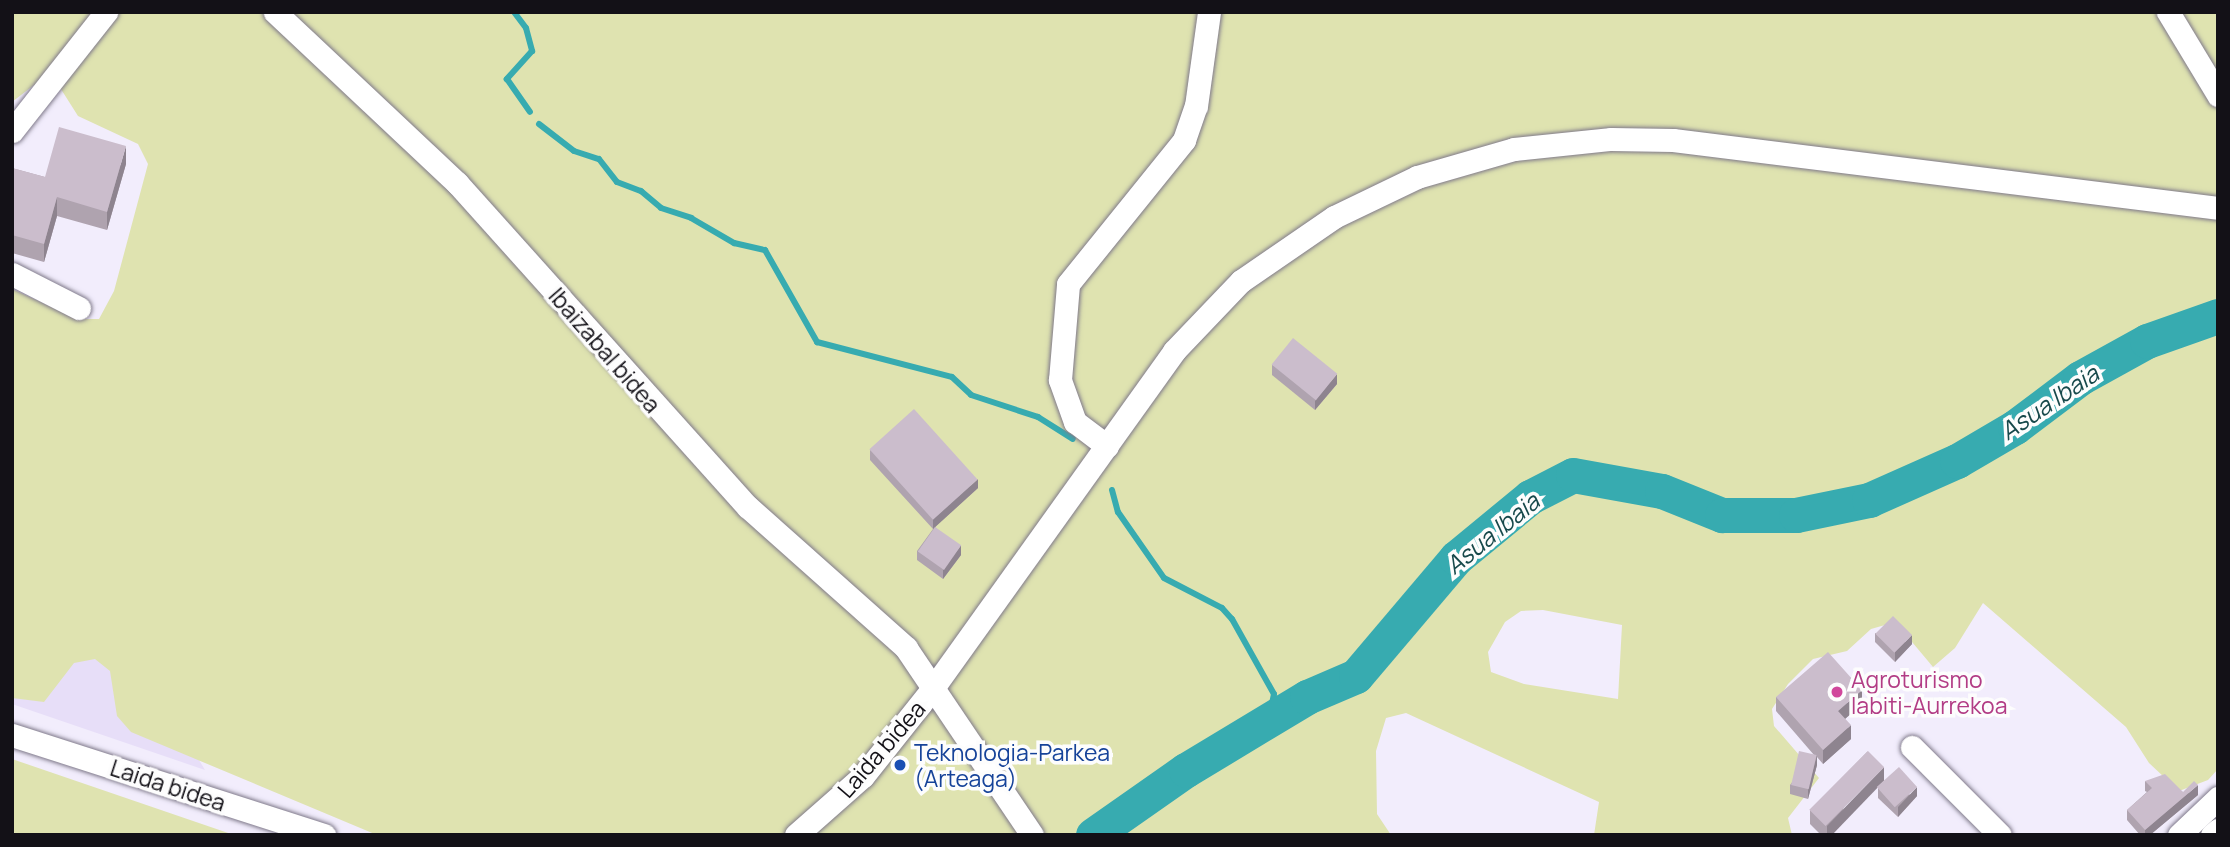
<!DOCTYPE html>
<style>
body{margin:0}
#map{position:relative;width:2230px;height:847px;overflow:hidden;background:#f2edfc;font-family:Manrope,sans-serif}
div>[style]{position:absolute}
.built>*{inset:0;background:#e7def8}
.green>*{inset:0;background:#dfe3b0}
.stream>*{height:6px;margin:-3px;padding:0 3px;transform-origin:3px;border-radius:3px;background:#37abb0}
.river>*{height:35px;margin:-17.5px;padding:0 17.5px;transform-origin:17.5px;border-radius:17.5px;background:#37abb0}
.roads{filter:drop-shadow(0 0 2px #7f798a) drop-shadow(0 0 2px #7f798a)}
.minor>*{height:23px;margin:-11.5px;padding:0 11.5px;transform-origin:11.5px;border-radius:11.5px;background:#fff}
.wall>*{inset:0;background:#afa3af}
.shaded-wall>*{inset:0;background:#8e848f}
.building>*{inset:0;background:#cbbdcc;transform-origin:0 0}
.dots>*{width:19px;height:19px;translate:-50% -50%;box-sizing:border-box;border:4px solid #fdfdfd;border-radius:50%}
span{translate:-50% -50%;white-space:nowrap;text-align:center;line-height:1.15;-webkit-text-stroke:7px #fdfdfd;paint-order:stroke}
.street-label{font-size:23px;color:#131117}
.hotel-label{font-size:23px;color:#b23c85}
.left{translate:0 -50%;text-align:left}
.transit-label{font-size:23px;color:#164399}
.water-label{font-size:24px;color:#17494b;font-style:italic}
.frame{position:absolute;inset:0;border:14px solid #131117;pointer-events:none}
</style>
<div id="map">
<div class="built">
<i style="clip-path:polygon(12px 532px,157px 690px,205px 770px,12px 704px)"></i>
</div>
<div class="green">
<i style="clip-path:polygon(evenodd,12px 12px,2218px 12px,2218px 769px,2208px 780px,2179px 791px,2149px 763px,2126px 727px,1983px 603px,1955px 648px,1933px 667px,1907px 636px,1885px 625px,1871px 629px,1847px 651px,1813px 659px,1788px 684px,1772px 709px,1774px 726px,1819px 778px,1788px 818px,1792px 835px,1594px 835px,1599px 802px,1406px 713px,1386px 718px,1376px 751px,1377px 814px,1391px 835px,377px 835px,131px 732px,117px 716px,110px 671px,95px 659px,74px 663px,44px 702px,12px 698px,12px 289px,78px 319px,99px 319px,114px 291px,148px 164px,138px 144px,78px 116px,59px 86px,34px 85px,12px 102px,12px 12px,1543px 610px,1622px 625px,1618px 699px,1524px 684px,1491px 672px,1488px 652px,1505px 622px,1521px 611px,1543px 610px)"></i>
<i style="clip-path:polygon(12px 759px,234px 835px,12px 835px)"></i>
</div>
<div class="stream">
<i style="left:514px;top:12px;width:20px;rotate:53deg"></i>
<i style="left:526px;top:28px;width:24px;rotate:75deg"></i>
<i style="left:532px;top:51px;width:38px;rotate:132deg"></i>
<i style="left:507px;top:79px;width:40px;rotate:55.1deg"></i>
<i style="left:539px;top:124px;width:44px;rotate:37.6deg"></i>
<i style="left:574px;top:151px;width:26px;rotate:18deg"></i>
<i style="left:599px;top:159px;width:29px;rotate:52deg"></i>
<i style="left:617px;top:182px;width:26px;rotate:21deg"></i>
<i style="left:641px;top:191px;width:26px;rotate:40deg"></i>
<i style="left:661px;top:208px;width:32px;rotate:18deg"></i>
<i style="left:691px;top:218px;width:50px;rotate:30.2deg"></i>
<i style="left:734px;top:243px;width:32px;rotate:13deg"></i>
<i style="left:765px;top:250px;width:106px;rotate:60.5deg"></i>
<i style="left:817px;top:342px;width:139px;rotate:14.5deg"></i>
<i style="left:952px;top:377px;width:26px;rotate:43deg"></i>
<i style="left:971px;top:395px;width:71px;rotate:18.2deg"></i>
<i style="left:1038px;top:417px;width:41px;rotate:32.2deg"></i>
<i style="left:1112px;top:490px;width:23px;rotate:75deg"></i>
<i style="left:1118px;top:512px;width:80px;rotate:55.1deg"></i>
<i style="left:1164px;top:578px;width:65px;rotate:27.3deg"></i>
<i style="left:1222px;top:608px;width:15px;rotate:48deg"></i>
<i style="left:1232px;top:619px;width:86px;rotate:60.8deg"></i>
<i style="left:1274px;top:694px;width:29px;rotate:102deg"></i>
</div>
<div class="river">
<i style="left:1093px;top:835px;width:113px;rotate:-35deg"></i>
<i style="left:1186px;top:770px;width:141px;rotate:-31.1deg"></i>
<i style="left:1307px;top:697px;width:53px;rotate:-23.2deg"></i>
<i style="left:1356px;top:676px;width:155px;rotate:-49.7deg"></i>
<i style="left:1456px;top:558px;width:96px;rotate:-39.5deg"></i>
<i style="left:1530px;top:497px;width:48px;rotate:-27.1deg"></i>
<i style="left:1573px;top:475px;width:90px;rotate:10.2deg"></i>
<i style="left:1662px;top:491px;width:65px;rotate:21.8deg"></i>
<i style="left:1722px;top:515px;width:74px"></i>
<i style="left:1796px;top:515px;width:75px;rotate:-11.6deg"></i>
<i style="left:1869px;top:500px;width:96px;rotate:-23.9deg"></i>
<i style="left:1957px;top:461px;width:67px;rotate:-30.4deg"></i>
<i style="left:2015px;top:427px;width:81px;rotate:-37deg"></i>
<i style="left:2080px;top:378px;width:77px;rotate:-28.9deg"></i>
<i style="left:2147px;top:341px;width:75px;rotate:-19.4deg"></i>
</div>
<div class="roads">
<div class="minor">
<i style="left:275px;top:12px;width:250px;rotate:43.2deg"></i>
<i style="left:457px;top:183px;width:435px;rotate:48.1deg"></i>
<i style="left:748px;top:507px;width:212px;rotate:41.7deg"></i>
<i style="left:906px;top:648px;width:225px;rotate:56deg"></i>
<i style="left:2168px;top:12px;width:97px;rotate:58.9deg"></i>
<i style="left:12px;top:131px;width:152px;rotate:-51.7deg"></i>
<i style="left:12px;top:274px;width:75px;rotate:26.9deg"></i>
<i style="left:1107px;top:446px;width:40px;rotate:-143deg"></i>
<i style="left:1075px;top:422px;width:45px;rotate:-109.7deg"></i>
<i style="left:1060px;top:380px;width:96px;rotate:-85.2deg"></i>
<i style="left:1068px;top:284px;width:185px;rotate:-51.1deg"></i>
<i style="left:1184px;top:140px;width:36px;rotate:-71deg"></i>
<i style="left:1196px;top:106px;width:95px;rotate:-82.1deg"></i>
<i style="left:12px;top:735px;width:328px;rotate:17.8deg"></i>
<i style="left:1912px;top:747px;width:124px;rotate:45deg"></i>
<i style="left:796px;top:835px;width:89px;rotate:-41.4deg"></i>
<i style="left:863px;top:776px;width:112px;rotate:-51.5deg"></i>
<i style="left:933px;top:688px;width:414px;rotate:-54.4deg"></i>
<i style="left:1174px;top:351px;width:97px;rotate:-46.3deg"></i>
<i style="left:1241px;top:281px;width:113px;rotate:-34.5deg"></i>
<i style="left:1334px;top:217px;width:92px;rotate:-25.7deg"></i>
<i style="left:1417px;top:177px;width:101px;rotate:-16.1deg"></i>
<i style="left:1514px;top:149px;width:98px;rotate:-5.9deg"></i>
<i style="left:1611px;top:139px;width:62px;rotate:0.9deg"></i>
<i style="left:1673px;top:140px;width:549px;rotate:7.11deg"></i>
<i style="left:2179px;top:835px;width:54px;rotate:-43.5deg"></i>
<i style="left:2212px;top:835px;width:8px;rotate:-40deg"></i>
</div>
</div>
<div class="wall">
<i style="clip-path:polygon(126px 164px,107px 230px,57px 216px,44px 262px,12px 253px,12px 168px,45px 177px)"></i>
<i style="clip-path:polygon(1272px 365px,1337px 384px,1315px 410px,1272px 375px)"></i>
<i style="clip-path:polygon(870px 450px,978px 488px,935px 527px,961px 555px,943px 579px,917px 560px,917px 551px,933px 529px,870px 460px)"></i>
<i style="clip-path:polygon(1875px 633px,1912px 644px,1895px 662px,1875px 642px)"></i>
<i style="clip-path:polygon(1776px 697px,1862px 704px,1845px 719px,1851px 739px,1823px 764px,1817px 757px,1817px 765px,1808px 799px,1790px 794px,1790px 785px,1814px 755px,1776px 711px)"></i>
<i style="clip-path:polygon(1868px 751px,1832px 835px,1821px 835px,1810px 824px,1810px 810px)"></i>
<i style="clip-path:polygon(2145px 781px,2183px 792px,2198px 795px,2150px 835px,2140px 835px,2127px 820px,2127px 810px,2147px 792px,2145px 791px)"></i>
<i style="clip-path:polygon(1878px 788px,1917px 796px,1898px 817px,1878px 798px)"></i>
</div>
<div class="shaded-wall">
<i style="clip-path:polygon(126px 146px,126px 164px,107px 230px,107px 212px)"></i>
<i style="clip-path:polygon(57px 197px,57px 216px,44px 262px,44px 244px)"></i>
<i style="clip-path:polygon(1337px 374px,1337px 384px,1315px 410px,1315px 401px)"></i>
<i style="clip-path:polygon(978px 479px,978px 488px,933px 529px,933px 519px)"></i>
<i style="clip-path:polygon(961px 545px,961px 555px,943px 579px,943px 570px)"></i>
<i style="clip-path:polygon(1912px 635px,1912px 644px,1895px 662px,1895px 652px)"></i>
<i style="clip-path:polygon(1862px 690px,1862px 704px,1838px 725px,1838px 711px)"></i>
<i style="clip-path:polygon(1851px 725px,1851px 739px,1823px 764px,1823px 750px)"></i>
<i style="clip-path:polygon(1817px 755px,1817px 765px,1808px 799px,1808px 789px)"></i>
<i style="clip-path:polygon(1884px 767px,1884px 781px,1832px 835px,1827px 835px,1827px 826px)"></i>
<i style="clip-path:polygon(2198px 785px,2198px 795px,2150px 835px,2145px 835px,2145px 830px)"></i>
<i style="clip-path:polygon(1917px 787px,1917px 796px,1898px 817px,1898px 807px)"></i>
</div>
<div class="building">
<i style="clip-path:polygon(59px 127px,126px 146px,107px 212px,57px 197px,44px 244px,12px 235px,12px 168px,45px 177px)"></i>
<i style="left:1293px;top:338px;width:57px;height:34px;rotate:39deg"></i>
<i style="left:914px;top:409px;width:95px;height:60px;rotate:48deg"></i>
<i style="left:935px;top:527px;width:32px;height:30px;rotate:35deg"></i>
<i style="left:1893px;top:616px;width:27px;height:25px;rotate:45deg"></i>
<i style="clip-path:polygon(1828px 652px,1862px 690px,1838px 711px,1851px 725px,1823px 750px,1776px 697px)"></i>
<i style="left:1799px;top:751px;width:18px;height:35px;rotate:13deg"></i>
<i style="left:1868px;top:751px;width:23px;height:83px;rotate:45deg"></i>
<i style="left:1899px;top:767px;width:27px;height:30px;rotate:48deg"></i>
<i style="clip-path:polygon(2165px 774px,2183px 792px,2194px 781px,2198px 785px,2145px 830px,2127px 810px,2152px 788px,2145px 781px)"></i>
</div>
<div class="dots">
<i style="left:1837px;top:692px;background:#d1479c"></i>
<i style="left:900px;top:765px;background:#1a4fb4"></i>
</div>
<div class="street-label">
<span style="left:605px;top:350px;rotate:49deg">Ibaizabal bidea</span>
<span style="left:881px;top:749px;rotate:-49deg">Laida bidea</span>
<span style="left:168px;top:785px;rotate:18deg">Laida bidea</span>
</div>
<div class="hotel-label">
<span class="left" style="left:1851px;top:692px">Agroturismo<br>Iabiti-Aurrekoa</span>
</div>
<div class="transit-label">
<span class="left" style="left:914px;top:765px">Teknologia-Parkea<br>(Arteaga)</span>
</div>
<div class="water-label">
<span style="left:2049px;top:402px;rotate:-34deg">Asua Ibaia</span>
<span style="left:1492px;top:533px;rotate:-39deg">Asua Ibaia</span>
</div>
<div class="frame"></div>
</div>
